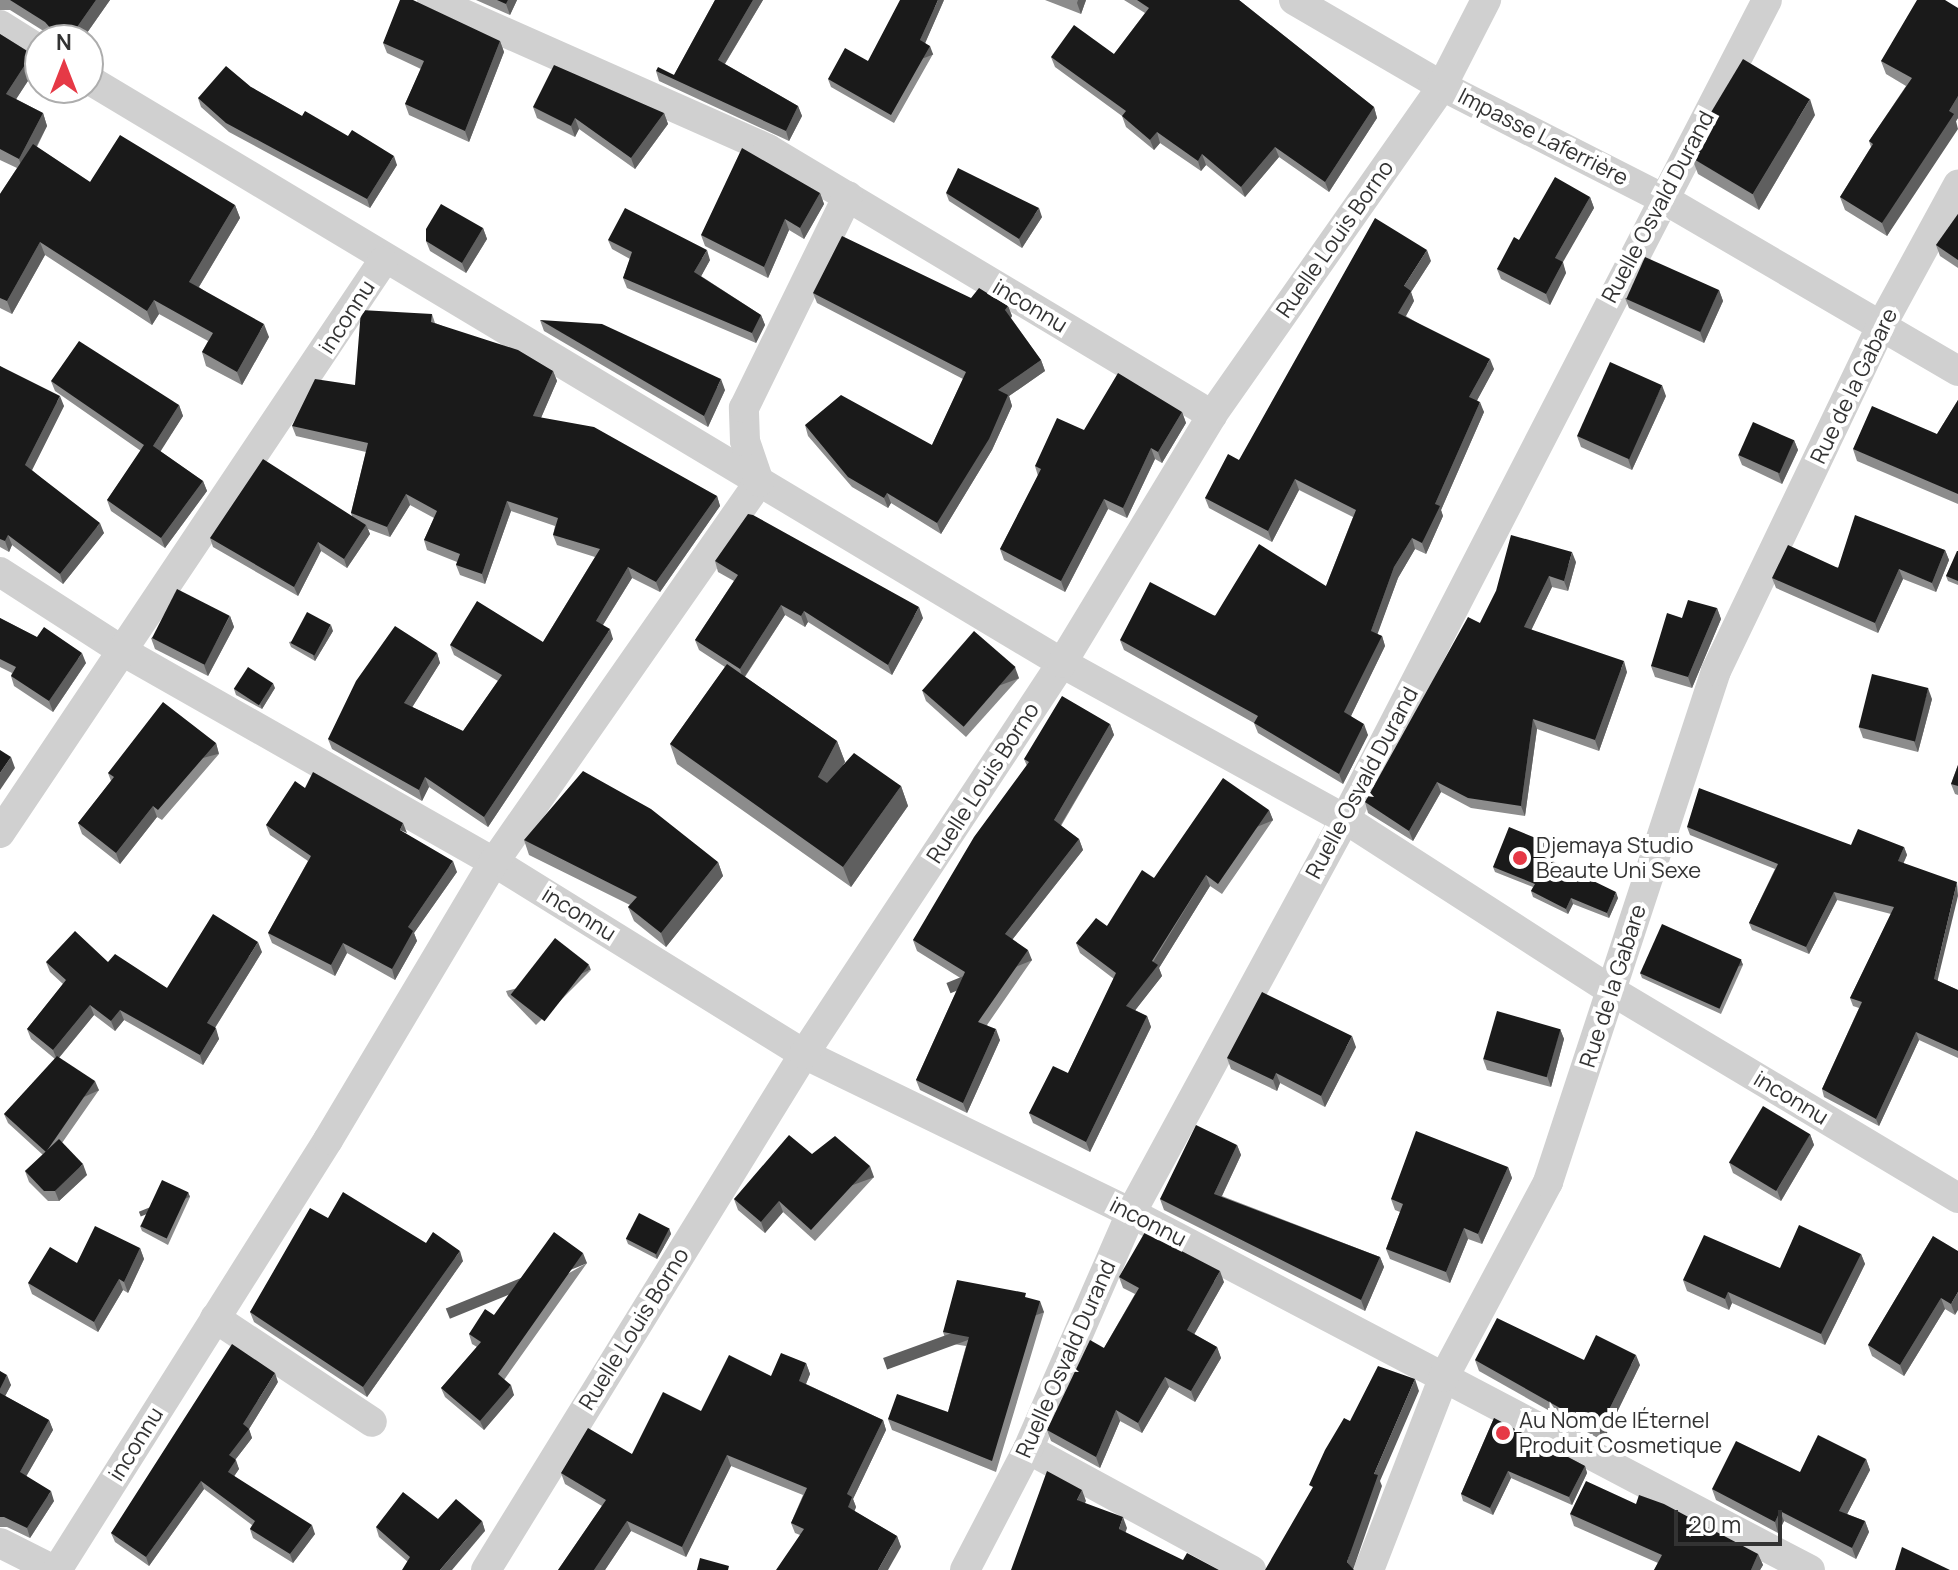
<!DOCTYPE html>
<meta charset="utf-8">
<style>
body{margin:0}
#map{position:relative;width:1958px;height:1570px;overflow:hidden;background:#fff;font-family:Manrope,sans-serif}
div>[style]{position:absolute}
.minor>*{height:30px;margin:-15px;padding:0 15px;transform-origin:15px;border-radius:15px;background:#d0d0d0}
.wall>*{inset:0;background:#8c8c8c}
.shaded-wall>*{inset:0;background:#5f5f5f;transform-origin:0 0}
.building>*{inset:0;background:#1a1a1a;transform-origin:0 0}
.dots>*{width:22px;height:22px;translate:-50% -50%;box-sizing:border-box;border:4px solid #fff;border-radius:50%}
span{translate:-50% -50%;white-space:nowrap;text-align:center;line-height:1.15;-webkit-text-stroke:8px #fff;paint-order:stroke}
.street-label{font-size:22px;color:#333}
.poi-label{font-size:22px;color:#333}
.left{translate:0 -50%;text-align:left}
.north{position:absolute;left:24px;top:24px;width:80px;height:80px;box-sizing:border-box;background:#fff;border:2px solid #adadad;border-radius:50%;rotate:0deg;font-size:22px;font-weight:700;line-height:32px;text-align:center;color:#333}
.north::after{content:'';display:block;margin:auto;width:28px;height:36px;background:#e63946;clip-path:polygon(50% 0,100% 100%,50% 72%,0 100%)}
.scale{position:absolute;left:1674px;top:1510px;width:108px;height:36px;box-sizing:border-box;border:4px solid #333;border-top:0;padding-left:10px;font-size:24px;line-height:28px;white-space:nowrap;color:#333;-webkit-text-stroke:6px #fff;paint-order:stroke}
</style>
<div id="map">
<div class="minor">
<i style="left:432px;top:0;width:368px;rotate:23.9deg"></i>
<i style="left:768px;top:149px;width:518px;rotate:30.93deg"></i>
<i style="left:1294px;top:0;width:171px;rotate:30.2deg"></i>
<i style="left:1442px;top:86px;width:247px;rotate:27deg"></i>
<i style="left:1662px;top:198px;width:343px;rotate:30.3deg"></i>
<i style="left:0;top:25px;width:47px;rotate:32deg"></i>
<i style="left:88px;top:79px;width:1136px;rotate:30.95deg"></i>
<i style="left:1062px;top:663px;width:323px;rotate:28.9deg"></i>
<i style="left:1345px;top:819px;width:318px;rotate:32.8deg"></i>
<i style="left:1612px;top:991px;width:403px;rotate:30.9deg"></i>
<i style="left:0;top:572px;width:148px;rotate:32.8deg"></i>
<i style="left:124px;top:652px;width:425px;rotate:29.6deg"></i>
<i style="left:494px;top:862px;width:365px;rotate:31.8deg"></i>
<i style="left:804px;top:1054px;width:364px;rotate:25.9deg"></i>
<i style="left:1131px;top:1213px;width:767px;rotate:27.73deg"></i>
<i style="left:0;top:833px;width:688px;rotate:-56.19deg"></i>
<i style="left:215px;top:1318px;width:188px;rotate:33.5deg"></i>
<i style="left:1028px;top:1449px;width:254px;rotate:28.5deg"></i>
<i style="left:0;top:1543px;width:60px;rotate:26.6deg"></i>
<i style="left:57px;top:1570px;width:508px;rotate:-57.78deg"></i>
<i style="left:328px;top:1140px;width:324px;rotate:-59.2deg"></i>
<i style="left:494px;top:862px;width:463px;rotate:-55.1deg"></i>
<i style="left:759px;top:482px;width:43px;rotate:-108.9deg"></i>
<i style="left:745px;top:441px;width:33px;rotate:-92deg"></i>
<i style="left:744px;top:408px;width:236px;rotate:-63.9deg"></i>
<i style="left:486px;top:1570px;width:606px;rotate:-58.36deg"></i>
<i style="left:804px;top:1054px;width:468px;rotate:-56.6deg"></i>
<i style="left:1062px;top:663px;width:290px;rotate:-58.8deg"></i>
<i style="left:1212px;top:415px;width:401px;rotate:-55deg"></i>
<i style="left:1442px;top:86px;width:97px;rotate:-62.9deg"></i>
<i style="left:965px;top:1570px;width:136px;rotate:-62.5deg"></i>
<i style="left:1028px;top:1449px;width:257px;rotate:-66.4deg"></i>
<i style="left:1131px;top:1213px;width:448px;rotate:-61.5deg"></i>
<i style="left:1345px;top:819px;width:921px;rotate:-62.74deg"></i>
<i style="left:1369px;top:1570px;width:207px;rotate:-68.8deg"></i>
<i style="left:1444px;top:1377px;width:221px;rotate:-61.9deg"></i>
<i style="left:1548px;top:1182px;width:538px;rotate:-71.8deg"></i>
<i style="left:1716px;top:671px;width:382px;rotate:-64.4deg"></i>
<i style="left:1881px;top:326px;width:161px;rotate:-61.4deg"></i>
</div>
<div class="wall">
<i style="clip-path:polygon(0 0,110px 0,82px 40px,54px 40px,50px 35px,10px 10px,0 10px)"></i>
<i style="clip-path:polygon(476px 0,517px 0,510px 15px)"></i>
<i style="clip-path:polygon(715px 0,763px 0,725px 64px,798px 106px,802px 116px,789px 141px,659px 81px,656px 71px,674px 75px)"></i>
<i style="clip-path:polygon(944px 0,925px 43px,933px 54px,894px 123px,831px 87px,828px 79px,868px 61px)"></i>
<i style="clip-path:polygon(1045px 0,1086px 0,1081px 14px)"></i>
<i style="clip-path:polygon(1124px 0,1239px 0,1374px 107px,1377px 118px,1329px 192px,1279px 157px,1245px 197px,1206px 165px,1201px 171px,1160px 143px,1154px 150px,1126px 127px,1122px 116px,1055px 67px,1051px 57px,1114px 54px,1145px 13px)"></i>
<i style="clip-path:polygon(1958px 8px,1958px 118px,1887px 236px,1845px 210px,1840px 197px,1871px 147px,1869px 141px,1906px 86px,1886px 74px,1881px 61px)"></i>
<i style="clip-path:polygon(0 34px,32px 54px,37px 67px,16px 99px,43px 113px,47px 126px,37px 147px,90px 182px,235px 205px,240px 218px,199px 287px,269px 337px,242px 385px,206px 366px,202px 352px,208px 341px,159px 314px,152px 325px,45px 255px,12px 314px,0 308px,0 194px,17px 168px,0 160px)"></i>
<i style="clip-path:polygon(500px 41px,504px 52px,469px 142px,409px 115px,405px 104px,421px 69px,387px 53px,383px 43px)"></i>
<i style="clip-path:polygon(251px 87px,302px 116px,397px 165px,370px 208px,229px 132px,201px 107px,198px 98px)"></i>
<i style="clip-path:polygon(533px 107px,664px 113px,668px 124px,635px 169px,579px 129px,575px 137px,537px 118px)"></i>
<i style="clip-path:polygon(1815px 115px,1759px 210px,1698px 174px,1692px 158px)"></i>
<i style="clip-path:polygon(820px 193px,824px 204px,804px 239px,789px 230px,768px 278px,705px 246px,701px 235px)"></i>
<i style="clip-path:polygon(946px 193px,1042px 217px,1022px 248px,949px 201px)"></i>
<i style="clip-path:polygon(1590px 197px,1594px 208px,1562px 262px,1566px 273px,1550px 305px,1501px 279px,1497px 269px,1519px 240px)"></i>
<i style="clip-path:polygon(1958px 214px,1958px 268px,1940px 256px,1936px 245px)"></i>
<i style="clip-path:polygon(483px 228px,487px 239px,466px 273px,430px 251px,426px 241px)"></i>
<i style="clip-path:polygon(608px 240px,710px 260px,701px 276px,761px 315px,765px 325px,756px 343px,627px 288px,623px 278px,630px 259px,612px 249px)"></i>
<i style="clip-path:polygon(1431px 261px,1411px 292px,1414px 301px,1406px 316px,1494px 369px,1477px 400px,1484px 412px,1441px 510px,1443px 516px,1426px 554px,1415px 549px,1398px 578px,1377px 634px,1382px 636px,1385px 646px,1351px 716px,1368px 735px,1343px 784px,1258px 733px,1254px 723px,1124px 650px,1120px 640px,1326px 586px,1353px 517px,1299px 490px,1272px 542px,1209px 508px,1205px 498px,1239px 460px)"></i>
<i style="clip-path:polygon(1719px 290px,1723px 301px,1704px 343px,1629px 308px,1625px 298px)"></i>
<i style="clip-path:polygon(813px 293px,971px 298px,1008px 306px,1012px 316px,1011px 318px,1041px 360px,1045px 371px,1009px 396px,1012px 406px,992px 450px,941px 534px,891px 503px,888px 508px,852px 487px,808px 436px,805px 425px,932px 445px,963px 379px,817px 303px)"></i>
<i style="clip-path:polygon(432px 314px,435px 323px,553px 371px,557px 381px,541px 418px,717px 496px,720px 506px,660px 592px,632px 578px,603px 625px,613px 639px,488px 827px,429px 787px,422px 801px,332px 749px,328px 739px,437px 653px,440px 663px,412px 707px,463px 731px,498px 681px,454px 655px,450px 645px,543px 642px,595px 557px,557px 545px,553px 535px,555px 526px,511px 511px,485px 584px,460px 575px,456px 565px,457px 562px,427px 550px,424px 540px,434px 518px,410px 505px,390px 537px,368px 529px,370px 534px,347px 568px,321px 551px,298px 596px,213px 547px,210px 538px,352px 516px,351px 513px,366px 452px,296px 436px,292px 426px,355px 385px)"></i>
<i style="clip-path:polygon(540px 320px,725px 390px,708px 427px,544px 331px)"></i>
<i style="clip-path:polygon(0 366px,64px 406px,32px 470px,104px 533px,63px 584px,12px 545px,9px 552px,0 547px)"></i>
<i style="clip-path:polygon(51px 381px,179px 405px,183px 416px,160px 451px,203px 481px,207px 491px,165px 548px,111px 511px,107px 500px,141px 451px,55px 391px)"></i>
<i style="clip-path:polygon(1666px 396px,1632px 470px,1581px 447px,1577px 436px)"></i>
<i style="clip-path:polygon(1958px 400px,1958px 504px,1857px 461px,1853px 449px,1937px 434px)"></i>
<i style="clip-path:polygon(1182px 412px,1186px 423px,1162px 463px,1155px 459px,1127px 518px,1108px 509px,1065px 592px,1004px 560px,1000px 549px,1038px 476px,1035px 466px,1084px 430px)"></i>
<i style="clip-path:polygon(1794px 440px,1798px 450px,1782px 484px,1742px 465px,1738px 455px)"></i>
<i style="clip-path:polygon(1945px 550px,1949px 560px,1936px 592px,1903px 579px,1878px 633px,1776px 588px,1772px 578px)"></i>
<i style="clip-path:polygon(1958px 551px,1958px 585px,1948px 581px,1946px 576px)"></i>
<i style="clip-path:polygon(715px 561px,923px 618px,892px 675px,808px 622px,805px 627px,785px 615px,745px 677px,837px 741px,845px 762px,843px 765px,901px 786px,908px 806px,851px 887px,677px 764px,670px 744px,725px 667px,699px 650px,695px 640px,734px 581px,718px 572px)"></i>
<i style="clip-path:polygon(1576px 562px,1568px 591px,1552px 587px,1531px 630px,1627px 672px,1599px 751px,1537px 729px,1525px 816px,1471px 808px,1441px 792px,1413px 841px,1368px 813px,1365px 802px,1480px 623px,1496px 591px)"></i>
<i style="clip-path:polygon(1717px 608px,1721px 619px,1692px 688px,1655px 677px,1651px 666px,1682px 618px)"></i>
<i style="clip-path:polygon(230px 616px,234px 627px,208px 676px,155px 649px,151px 638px)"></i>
<i style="clip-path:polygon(0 618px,86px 663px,53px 712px,14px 686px,11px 676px,12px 673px,0 667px)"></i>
<i style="clip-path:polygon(333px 631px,315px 661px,291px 647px,289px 642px)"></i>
<i style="clip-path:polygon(1019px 678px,966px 737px,926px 701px,922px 690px)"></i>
<i style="clip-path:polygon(275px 688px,262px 709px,236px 695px,234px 689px)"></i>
<i style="clip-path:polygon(1932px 699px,1918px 752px,1863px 738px,1859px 727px)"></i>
<i style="clip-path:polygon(1110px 724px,1114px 735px,1061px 826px,1079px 839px,1083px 850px,1012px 940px,1032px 960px,987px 1025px,1000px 1040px,967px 1113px,920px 1090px,916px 1080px,962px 979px,917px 951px,913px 940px,1027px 766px,1024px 759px)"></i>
<i style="clip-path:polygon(216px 743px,219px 754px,162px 820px,157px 817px,120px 864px,82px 834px,78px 823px,111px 781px,108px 773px)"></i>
<i style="clip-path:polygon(1958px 765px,1958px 795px,1955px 794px,1951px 784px)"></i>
<i style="clip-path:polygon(305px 788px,406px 834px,457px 872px,414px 933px,417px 941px,395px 980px,347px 953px,335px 976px,272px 943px,268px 933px,308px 861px,270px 835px,266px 825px)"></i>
<i style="clip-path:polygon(1269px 810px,1273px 820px,1222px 894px,1210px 886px,1159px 968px,1162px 976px,1135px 1010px,1147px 1016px,1151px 1027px,1090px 1152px,1033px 1123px,1029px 1113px,1068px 1073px,1114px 979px,1080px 953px,1076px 943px,1107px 926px,1154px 878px)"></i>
<i style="clip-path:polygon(1687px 827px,1851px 845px,1904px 847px,1907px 855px,1903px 863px,1938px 981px,1958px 990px,1958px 1058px,1919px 1040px,1879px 1126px,1824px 1097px,1822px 1089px,1859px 1008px,1853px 1006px,1850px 998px,1891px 914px,1837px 900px,1809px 954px,1752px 930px,1749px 923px,1775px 869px,1690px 835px)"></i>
<i style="clip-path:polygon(524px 840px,718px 862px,723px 876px,666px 947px,634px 921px,628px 907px,630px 905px,529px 855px)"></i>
<i style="clip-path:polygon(1545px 846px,1541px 856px,1618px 898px,1609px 918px,1573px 904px,1568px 914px,1533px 897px,1531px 891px,1533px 887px,1495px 872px,1493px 867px)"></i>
<i style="clip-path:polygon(262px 952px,215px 1028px,219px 1039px,203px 1065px,124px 1020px,115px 1031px,94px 1015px,59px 1058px,99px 1090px,62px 1143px,87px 1175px,59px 1201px,48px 1201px,29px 1182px,25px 1171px,43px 1155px,8px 1123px,4px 1114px,55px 1059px,31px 1039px,27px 1029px,63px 984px,50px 972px,46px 962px,108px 962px,167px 988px)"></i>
<i style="clip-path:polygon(1741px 960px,1743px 965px,1721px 1014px,1642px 978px,1640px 973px)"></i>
<i style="clip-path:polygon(591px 970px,536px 1025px,508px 996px,506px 991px)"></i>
<i style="clip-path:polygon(1560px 1029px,1564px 1039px,1551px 1087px,1487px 1070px,1483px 1059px)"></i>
<i style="clip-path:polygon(1356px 1047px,1325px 1107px,1280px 1083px,1277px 1091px,1231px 1069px,1227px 1058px)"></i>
<i style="clip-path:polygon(1810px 1134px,1814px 1145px,1781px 1201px,1733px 1173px,1729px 1162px)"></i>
<i style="clip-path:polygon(1237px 1145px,1241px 1155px,1222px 1196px,1380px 1257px,1384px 1267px,1365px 1311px,1164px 1210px,1160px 1199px)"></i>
<i style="clip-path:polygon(812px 1154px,874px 1177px,815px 1241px,783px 1212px,765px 1233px,738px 1210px,734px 1199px)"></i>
<i style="clip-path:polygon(1508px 1167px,1512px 1178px,1482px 1244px,1468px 1239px,1450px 1283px,1390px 1259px,1386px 1249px,1400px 1212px,1395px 1210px,1391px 1199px)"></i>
<i style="clip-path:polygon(188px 1192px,190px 1197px,168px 1245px,142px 1231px,140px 1226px)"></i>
<i style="clip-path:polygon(328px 1218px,426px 1243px,463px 1261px,367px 1397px,254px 1322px,250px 1312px)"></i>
<i style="clip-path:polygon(669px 1228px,671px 1234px,657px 1259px,628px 1244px,626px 1239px)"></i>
<i style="clip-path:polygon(1933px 1236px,1955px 1315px,1945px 1309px,1904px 1376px,1872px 1356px,1868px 1345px)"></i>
<i style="clip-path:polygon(140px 1248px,144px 1259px,128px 1293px,123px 1290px,98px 1332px,32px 1294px,28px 1283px,77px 1263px)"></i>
<i style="clip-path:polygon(1861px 1254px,1865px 1264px,1825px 1345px,1732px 1303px,1729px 1310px,1687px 1291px,1683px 1280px,1780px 1268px)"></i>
<i style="clip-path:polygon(587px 1263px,504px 1380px,514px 1395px,484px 1430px,445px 1397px,441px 1388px,477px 1347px,472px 1344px,469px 1334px,494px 1315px)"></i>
<i style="clip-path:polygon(1119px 1277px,1224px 1282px,1194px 1334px,1217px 1347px,1221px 1358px,1195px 1402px,1169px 1387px,1142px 1433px,1120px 1421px,1100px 1468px,1051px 1441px,1047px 1430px,1104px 1348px,1135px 1294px,1123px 1288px)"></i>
<i style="clip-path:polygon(1028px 1298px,1044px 1312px,996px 1472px,892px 1430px,888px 1419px,948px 1412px,966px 1346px,947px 1343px,943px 1332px)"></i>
<i style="clip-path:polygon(1475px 1360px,1640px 1365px,1603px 1441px,1479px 1371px)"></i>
<i style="clip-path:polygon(806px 1363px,810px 1374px,806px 1384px,883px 1420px,886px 1430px,853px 1499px,856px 1507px,854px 1511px,897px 1536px,901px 1547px,800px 1535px,795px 1533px,791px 1523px,803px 1495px,731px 1466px,686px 1557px,631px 1531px,605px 1570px,558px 1570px,602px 1506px,565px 1484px,561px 1473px,632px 1454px,701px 1411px,771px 1376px)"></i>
<i style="clip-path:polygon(0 1371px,11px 1385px,5px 1396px,49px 1420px,53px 1430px,26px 1476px,54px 1501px,30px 1538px,7px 1527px,0 1527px)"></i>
<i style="clip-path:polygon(278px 1382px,249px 1429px,252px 1438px,235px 1460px,239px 1469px,234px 1476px,315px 1534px,293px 1563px,253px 1538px,250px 1529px,252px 1525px,204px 1489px,149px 1566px,115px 1542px,111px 1533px)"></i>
<i style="clip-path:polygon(1494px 1418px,1585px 1466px,1587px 1473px,1572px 1505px,1511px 1478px,1493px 1515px,1463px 1501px,1461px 1494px)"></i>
<i style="clip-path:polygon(1866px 1459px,1870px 1470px,1847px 1514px,1865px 1521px,1869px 1532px,1856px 1559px,1784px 1521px,1778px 1533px,1716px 1500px,1712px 1489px)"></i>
<i style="clip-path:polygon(1636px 1504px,1758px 1554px,1763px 1565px,1760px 1570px,1654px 1570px,1658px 1563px,1574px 1526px,1570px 1514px)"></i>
<i style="clip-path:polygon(438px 1519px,482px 1521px,485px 1531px,408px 1562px,379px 1537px,376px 1527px)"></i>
</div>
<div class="shaded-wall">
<i style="clip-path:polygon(96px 0,110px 0,82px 40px,68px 40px)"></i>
<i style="clip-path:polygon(508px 0,517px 0,510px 15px,506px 4px)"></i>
<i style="clip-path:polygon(753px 0,763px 0,721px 70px,718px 60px)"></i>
<i style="clip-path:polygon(938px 0,944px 0,923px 48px,920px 40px)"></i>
<i style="clip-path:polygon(1078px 0,1086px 0,1081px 14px,1077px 3px)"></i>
<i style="clip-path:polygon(500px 41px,504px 52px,469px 142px,465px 131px)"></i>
<i style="left:930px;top:46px;width:9px;height:79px;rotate:69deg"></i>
<i style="clip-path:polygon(32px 54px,37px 67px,11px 107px,6px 94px)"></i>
<i style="clip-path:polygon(1958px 96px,1958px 118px,1956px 121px,1958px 129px,1887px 236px,1882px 223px)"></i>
<i style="clip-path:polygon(1810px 99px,1815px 115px,1759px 210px,1753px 194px)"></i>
<i style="clip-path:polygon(798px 106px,802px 116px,789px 141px,786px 131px)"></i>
<i style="clip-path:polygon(1374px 107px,1377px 118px,1329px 192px,1325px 182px)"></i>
<i style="clip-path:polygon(43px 113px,47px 126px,23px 172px,19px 159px)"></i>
<i style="clip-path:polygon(664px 113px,668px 124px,635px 169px,631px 158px)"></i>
<i style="clip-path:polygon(575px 118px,579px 129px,575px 137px,571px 126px)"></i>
<i style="clip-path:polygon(1157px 132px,1160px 143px,1154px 150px,1150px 140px)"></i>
<i style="clip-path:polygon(1275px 147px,1279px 157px,1245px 197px,1241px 187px)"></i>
<i style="clip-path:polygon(1202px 154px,1206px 165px,1201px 171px,1198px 161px)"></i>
<i style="clip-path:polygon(394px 156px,397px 165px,370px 208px,367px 199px)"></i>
<i style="clip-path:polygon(820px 193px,824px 204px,804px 239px,800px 228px)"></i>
<i style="clip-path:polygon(1590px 197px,1594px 208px,1559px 269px,1555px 258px)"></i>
<i style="clip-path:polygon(235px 205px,240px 218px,194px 295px,189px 282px)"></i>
<i style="clip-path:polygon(1039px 208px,1042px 217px,1022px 248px,1019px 239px)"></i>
<i style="clip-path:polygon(785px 219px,789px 230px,768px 278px,764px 267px)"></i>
<i style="clip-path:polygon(483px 228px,487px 239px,466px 273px,462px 263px)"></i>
<i style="clip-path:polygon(40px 242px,45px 255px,12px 314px,7px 301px)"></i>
<i style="clip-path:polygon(707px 250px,710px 260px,698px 282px,694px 272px)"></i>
<i style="clip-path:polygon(1427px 250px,1431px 261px,1411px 292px,1414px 301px,1402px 323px,1398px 313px,1404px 286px)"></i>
<i style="clip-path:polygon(1563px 262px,1566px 273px,1550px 305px,1546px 294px)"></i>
<i style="clip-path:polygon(1719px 290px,1723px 301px,1704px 343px,1700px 332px)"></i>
<i style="clip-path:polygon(154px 300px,159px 314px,152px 325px,147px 311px)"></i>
<i style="clip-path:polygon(1008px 306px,1012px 316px,1009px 320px,1005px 310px)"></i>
<i style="clip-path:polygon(761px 315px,765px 325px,756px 343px,752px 333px)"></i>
<i style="clip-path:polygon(264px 324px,269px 337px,242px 385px,237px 372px)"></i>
<i style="clip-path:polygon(1490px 359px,1494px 369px,1473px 408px,1469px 397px)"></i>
<i style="clip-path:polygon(1041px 360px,1045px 371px,1009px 396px,1012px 406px,992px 450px,941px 534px,937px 523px,998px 390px)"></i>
<i style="clip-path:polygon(553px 371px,557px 381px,537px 427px,533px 416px)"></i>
<i style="clip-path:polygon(721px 379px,725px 390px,708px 427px,704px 416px)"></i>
<i style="clip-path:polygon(1662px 385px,1666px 396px,1632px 470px,1628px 459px)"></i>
<i style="clip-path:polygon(60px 396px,64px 406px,29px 476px,25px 465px)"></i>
<i style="clip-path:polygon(1480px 402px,1484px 412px,1441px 510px,1443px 516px,1426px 554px,1422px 543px,1435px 504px)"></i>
<i style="clip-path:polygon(179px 405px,183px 416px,157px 457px,153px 446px)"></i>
<i style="clip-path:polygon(1182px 412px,1186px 423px,1162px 463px,1158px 452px)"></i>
<i style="clip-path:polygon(1794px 440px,1798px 450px,1782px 484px,1778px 473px)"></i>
<i style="clip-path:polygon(1151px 448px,1155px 459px,1127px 518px,1123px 508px)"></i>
<i style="clip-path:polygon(1295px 479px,1299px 490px,1272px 542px,1268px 531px)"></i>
<i style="clip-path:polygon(203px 481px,207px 491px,165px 548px,161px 538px)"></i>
<i style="clip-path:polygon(887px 493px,891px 503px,888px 508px,884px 498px)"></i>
<i style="clip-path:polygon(406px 494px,410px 505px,390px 537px,387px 527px)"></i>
<i style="clip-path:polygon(717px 496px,720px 506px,660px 592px,656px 582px)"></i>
<i style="clip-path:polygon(1104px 499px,1108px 509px,1065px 592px,1061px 581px)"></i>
<i style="clip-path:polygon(507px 501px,511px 511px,485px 584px,482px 574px)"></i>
<i style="clip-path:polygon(100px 523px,104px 533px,63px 584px,60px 574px)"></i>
<i style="clip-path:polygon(366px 525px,370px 534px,347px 568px,344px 559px)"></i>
<i style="clip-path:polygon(8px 535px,12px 545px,9px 552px,5px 541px)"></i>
<i style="clip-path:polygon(1412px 538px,1415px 549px,1398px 578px,1375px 641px,1371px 631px,1394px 567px)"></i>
<i style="clip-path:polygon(318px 542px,321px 551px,298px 596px,294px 587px)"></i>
<i style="clip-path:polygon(1945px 550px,1949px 560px,1936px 592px,1932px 583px)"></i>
<i style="clip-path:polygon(1572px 552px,1576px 562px,1568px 591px,1564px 581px)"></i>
<i style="clip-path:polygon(628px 567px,632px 578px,599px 631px,596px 621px)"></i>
<i style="clip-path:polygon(1899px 569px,1903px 579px,1878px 633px,1875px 623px)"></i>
<i style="clip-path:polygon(1549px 576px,1552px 587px,1528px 637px,1524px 627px)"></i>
<i style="clip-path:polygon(781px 605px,785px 615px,743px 679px,740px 669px)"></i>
<i style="clip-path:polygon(919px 607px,923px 618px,892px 675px,888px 665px)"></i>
<i style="clip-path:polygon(1717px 608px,1721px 619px,1692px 688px,1688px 677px)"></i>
<i style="clip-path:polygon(804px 611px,808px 622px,805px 627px,801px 616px)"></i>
<i style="clip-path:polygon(230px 616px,234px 627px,208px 676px,204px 665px)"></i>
<i style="clip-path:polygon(331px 625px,333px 631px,315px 661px,313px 655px)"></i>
<i style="clip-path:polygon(610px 629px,613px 639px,488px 827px,484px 817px)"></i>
<i style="clip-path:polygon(1382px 636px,1385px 646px,1348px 722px,1344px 712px)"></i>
<i style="clip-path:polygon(82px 653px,86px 663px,53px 712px,49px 701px)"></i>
<i style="clip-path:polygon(437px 653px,440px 663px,408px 714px,404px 703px)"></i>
<i style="clip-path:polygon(1624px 661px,1627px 672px,1599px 751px,1595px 740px)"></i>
<i style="left:1015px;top:667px;width:12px;height:79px;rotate:70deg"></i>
<i style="clip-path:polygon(273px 683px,275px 688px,262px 709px,260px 704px)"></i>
<i style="clip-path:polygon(1928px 688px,1932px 699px,1918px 752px,1914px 741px)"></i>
<i style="clip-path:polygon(1533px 719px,1537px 729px,1525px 816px,1521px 806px)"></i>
<i style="clip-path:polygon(1110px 724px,1114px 735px,1057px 831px,1054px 820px)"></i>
<i style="clip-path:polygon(1364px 724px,1368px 735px,1343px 784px,1339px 774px)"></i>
<i style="clip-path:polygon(837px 741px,845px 762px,825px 797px,818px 777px)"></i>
<i style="left:216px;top:743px;width:11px;height:89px;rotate:75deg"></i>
<i style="clip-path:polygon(11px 757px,15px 768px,0 790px,0 773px)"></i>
<i style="clip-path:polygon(425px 777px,429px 787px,422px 801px,419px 790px)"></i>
<i style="clip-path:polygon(1437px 782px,1441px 792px,1413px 841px,1409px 831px)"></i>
<i style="clip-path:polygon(901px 786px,908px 806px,851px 887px,843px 867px)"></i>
<i style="clip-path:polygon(153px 806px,157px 817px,120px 864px,116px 853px)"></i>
<i style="left:1269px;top:810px;width:11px;height:90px;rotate:68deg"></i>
<i style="clip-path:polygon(403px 823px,407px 833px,400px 830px)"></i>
<i style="clip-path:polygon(1079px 839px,1083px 850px,1008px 945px,1005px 934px)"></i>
<i style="clip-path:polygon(1543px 841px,1545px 846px,1540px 860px,1538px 854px)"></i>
<i style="clip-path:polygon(1904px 847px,1907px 855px,1901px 869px,1898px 861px)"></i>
<i style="clip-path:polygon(453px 861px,457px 872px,414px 933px,417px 941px,395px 980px,392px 969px,408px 927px)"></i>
<i style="clip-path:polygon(718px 862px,723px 876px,666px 947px,661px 933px)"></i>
<i style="clip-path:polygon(1206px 875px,1210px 886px,1159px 968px,1162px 976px,1130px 1017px,1126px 1006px)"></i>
<i style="clip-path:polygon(1957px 882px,1958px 896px,1936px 987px,1934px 979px)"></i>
<i style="clip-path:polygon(1616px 892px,1618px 898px,1609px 918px,1607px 913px)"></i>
<i style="clip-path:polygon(1834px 892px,1837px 900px,1809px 954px,1806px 947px)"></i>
<i style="clip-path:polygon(1571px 898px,1573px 904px,1568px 914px,1566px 909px)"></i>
<i style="clip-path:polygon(258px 942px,262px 952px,211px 1034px,207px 1023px)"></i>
<i style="clip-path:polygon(343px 943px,347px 953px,335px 976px,331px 965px)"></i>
<i style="left:1028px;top:950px;width:11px;height:88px;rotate:68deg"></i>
<i style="left:1741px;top:960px;width:5px;height:54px;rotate:68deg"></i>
<i style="left:589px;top:965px;width:5px;height:78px;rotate:68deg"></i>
<i style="clip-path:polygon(90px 1005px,94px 1015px,57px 1060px,53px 1050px)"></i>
<i style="clip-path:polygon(120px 1010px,124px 1020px,115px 1031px,111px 1021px)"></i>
<i style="clip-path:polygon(1147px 1016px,1151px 1027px,1090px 1152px,1086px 1142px)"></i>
<i style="clip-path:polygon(216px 1028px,219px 1039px,203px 1065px,200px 1055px)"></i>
<i style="clip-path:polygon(996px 1029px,1000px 1040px,967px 1113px,963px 1103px)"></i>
<i style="clip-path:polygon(1560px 1029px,1564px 1039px,1551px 1087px,1547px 1076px)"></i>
<i style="clip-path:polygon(1916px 1032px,1919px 1040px,1879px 1126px,1876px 1119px)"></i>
<i style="clip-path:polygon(1352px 1036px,1356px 1047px,1325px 1107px,1321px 1096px)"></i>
<i style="clip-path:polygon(1276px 1073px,1280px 1083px,1277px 1091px,1273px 1080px)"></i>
<i style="left:95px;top:1081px;width:10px;height:86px;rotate:66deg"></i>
<i style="clip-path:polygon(1810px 1134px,1814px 1145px,1781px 1201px,1777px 1190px)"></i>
<i style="clip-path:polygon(1237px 1145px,1241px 1155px,1218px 1204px,1214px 1194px)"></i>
<i style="clip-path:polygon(83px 1164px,87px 1175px,59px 1201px,55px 1191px)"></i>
<i style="left:870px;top:1166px;width:12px;height:87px;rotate:70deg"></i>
<i style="clip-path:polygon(1508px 1167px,1512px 1178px,1482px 1244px,1478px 1234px)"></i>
<i style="left:188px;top:1192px;width:5px;height:53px;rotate:68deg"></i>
<i style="clip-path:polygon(779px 1201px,783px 1212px,765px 1233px,761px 1222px)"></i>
<i style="clip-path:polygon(669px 1228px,671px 1234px,657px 1259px,655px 1253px)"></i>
<i style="clip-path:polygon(1464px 1228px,1468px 1239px,1450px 1283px,1446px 1272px)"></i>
<i style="clip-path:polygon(140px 1248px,144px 1259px,128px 1293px,124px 1282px)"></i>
<i style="clip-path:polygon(460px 1251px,463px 1261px,367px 1397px,363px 1387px)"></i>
<i style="left:583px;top:1253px;width:11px;height:148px;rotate:68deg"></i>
<i style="clip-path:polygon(1861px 1254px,1865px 1264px,1825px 1345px,1821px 1334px)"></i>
<i style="clip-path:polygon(1380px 1257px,1384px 1267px,1365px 1311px,1361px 1300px)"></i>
<i style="clip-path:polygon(1220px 1271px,1224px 1282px,1191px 1340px,1187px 1330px)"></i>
<i style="clip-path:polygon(119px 1279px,123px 1290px,98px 1332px,94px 1322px)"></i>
<i style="clip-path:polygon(1728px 1292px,1732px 1303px,1729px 1310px,1725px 1299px)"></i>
<i style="clip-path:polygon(1958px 1292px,1958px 1310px,1955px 1315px,1951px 1304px)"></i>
<i style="clip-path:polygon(1941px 1298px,1945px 1309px,1904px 1376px,1900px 1365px)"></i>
<i style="left:1040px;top:1301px;width:12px;height:167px;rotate:70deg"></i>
<i style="clip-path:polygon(1217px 1347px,1221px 1358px,1195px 1402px,1191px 1391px)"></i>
<i style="clip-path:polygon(1636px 1355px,1640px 1365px,1603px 1441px,1599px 1430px)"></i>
<i style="clip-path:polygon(806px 1363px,810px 1374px,803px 1391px,799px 1381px)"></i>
<i style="clip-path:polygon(275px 1373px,278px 1382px,249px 1429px,252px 1438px,232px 1464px,229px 1455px,243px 1424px)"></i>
<i style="clip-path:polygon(7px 1375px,11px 1385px,2px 1402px,0 1396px,0 1389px)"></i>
<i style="clip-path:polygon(1165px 1377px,1169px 1387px,1142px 1433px,1138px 1423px)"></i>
<i style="clip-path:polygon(1415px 1379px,1419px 1391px,1380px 1481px,1382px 1486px,1353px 1570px,1347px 1562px,1374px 1474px)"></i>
<i style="clip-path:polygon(511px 1385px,514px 1395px,484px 1430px,480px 1421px)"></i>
<i style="clip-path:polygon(1116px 1410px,1120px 1421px,1100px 1468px,1096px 1457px)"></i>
<i style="clip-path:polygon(49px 1420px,53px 1430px,23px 1482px,20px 1472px)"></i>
<i style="clip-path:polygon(883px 1420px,886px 1430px,853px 1499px,856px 1507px,852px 1518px,848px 1507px,847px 1494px)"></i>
<i style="clip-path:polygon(727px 1455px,731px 1466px,686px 1557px,682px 1547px)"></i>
<i style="clip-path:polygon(1866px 1459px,1870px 1470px,1843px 1522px,1839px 1511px)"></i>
<i style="clip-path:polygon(236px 1460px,239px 1469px,231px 1481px,228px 1472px)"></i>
<i style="clip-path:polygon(1585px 1466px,1587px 1473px,1572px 1505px,1569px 1497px)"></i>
<i style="clip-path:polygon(1508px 1471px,1511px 1478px,1493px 1515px,1490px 1508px)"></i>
<i style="clip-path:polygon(201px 1481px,204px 1489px,149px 1566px,146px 1557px)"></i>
<i style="clip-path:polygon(1082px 1490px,1086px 1501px,1081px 1511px,1077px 1500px)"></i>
<i style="clip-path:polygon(51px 1491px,54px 1501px,30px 1538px,27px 1528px)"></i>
<i style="clip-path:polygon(1780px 1511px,1784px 1521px,1778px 1533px,1775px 1522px)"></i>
<i style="clip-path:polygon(1123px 1517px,1127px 1528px,1123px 1540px,1119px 1529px)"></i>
<i style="clip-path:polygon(482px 1521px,485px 1531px,452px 1570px,440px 1570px)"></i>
<i style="clip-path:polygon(627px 1521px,631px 1531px,605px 1570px,594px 1570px)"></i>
<i style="clip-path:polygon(1865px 1521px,1869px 1532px,1856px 1559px,1852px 1548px)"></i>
<i style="clip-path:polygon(312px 1525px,315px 1534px,293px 1563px,290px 1554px)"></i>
<i style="clip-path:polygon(897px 1536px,901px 1547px,888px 1570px,878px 1570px)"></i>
<i style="clip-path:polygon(1758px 1554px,1763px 1565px,1760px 1570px,1751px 1570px)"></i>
</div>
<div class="building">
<i style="clip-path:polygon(10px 0,96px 0,68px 40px,61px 40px,45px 22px)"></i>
<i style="clip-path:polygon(400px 0,413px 0,500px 41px,465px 131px,405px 104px,424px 61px,383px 43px)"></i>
<i style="clip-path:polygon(497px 0,508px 0,506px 4px)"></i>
<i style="clip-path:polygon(715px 0,753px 0,718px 60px,798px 106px,786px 131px,656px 71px,658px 67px,674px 75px)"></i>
<i style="clip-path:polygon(900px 0,938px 0,920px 40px,930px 46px,891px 115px,828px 79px,845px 48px,868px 61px)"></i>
<i style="clip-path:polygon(1137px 0,1239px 0,1374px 107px,1325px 182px,1275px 147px,1241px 187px,1202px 154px,1198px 161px,1157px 132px,1150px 140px,1122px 116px,1126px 111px,1051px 57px,1074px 25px,1114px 54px,1149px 8px)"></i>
<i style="clip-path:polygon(1917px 0,1945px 0,1958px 8px,1958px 96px,1949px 111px,1954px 114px,1882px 223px,1840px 197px,1873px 144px,1869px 141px,1912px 78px,1881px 61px)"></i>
<i style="clip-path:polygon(0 34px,32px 54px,6px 94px,43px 113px,19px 159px,0 149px)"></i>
<i style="left:1743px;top:59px;width:78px;height:111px;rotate:31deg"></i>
<i style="clip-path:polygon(554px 65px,664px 113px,631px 158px,575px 118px,571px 126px,533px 107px)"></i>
<i style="clip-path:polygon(226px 66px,251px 87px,302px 116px,305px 111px,348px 136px,352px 130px,394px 156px,367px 199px,226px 123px,198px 98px)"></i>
<i style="clip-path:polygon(120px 135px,235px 205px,189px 282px,264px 324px,237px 372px,202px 352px,213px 333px,154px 300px,147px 311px,40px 242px,7px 301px,0 298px,0 194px,33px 144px,90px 182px)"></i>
<i style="clip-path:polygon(742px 148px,820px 193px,800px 228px,785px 219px,764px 267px,701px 235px)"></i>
<i style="clip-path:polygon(958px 168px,1039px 208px,1019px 239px,946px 193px)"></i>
<i style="clip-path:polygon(1555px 177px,1590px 197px,1555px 258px,1563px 262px,1546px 294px,1497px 269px,1514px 237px,1519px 240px)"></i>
<i style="clip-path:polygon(441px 204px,483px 228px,462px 263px,426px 241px,426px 229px)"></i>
<i style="clip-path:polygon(625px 208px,707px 250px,694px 272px,761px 315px,752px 333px,623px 278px,632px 252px,608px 240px)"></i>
<i style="clip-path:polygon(1958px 214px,1958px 260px,1936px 245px)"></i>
<i style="clip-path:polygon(1375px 218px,1427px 250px,1404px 286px,1411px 291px,1398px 313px,1490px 359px,1469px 397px,1480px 402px,1435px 504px,1440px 506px,1422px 543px,1412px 538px,1394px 567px,1371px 631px,1382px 636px,1344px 712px,1364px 724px,1339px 774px,1254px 723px,1258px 716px,1120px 640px,1150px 582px,1215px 616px,1259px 544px,1326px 586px,1356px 510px,1295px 479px,1268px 531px,1205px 498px,1228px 454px,1239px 460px)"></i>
<i style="clip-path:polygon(842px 236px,971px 298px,979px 288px,1008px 306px,1005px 310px,1041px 360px,998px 390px,1008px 395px,989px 439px,937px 523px,887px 493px,884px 498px,848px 477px,805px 425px,841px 395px,932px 445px,966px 372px,813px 293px)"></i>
<i style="left:1645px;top:257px;width:81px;height:46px;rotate:24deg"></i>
<i style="clip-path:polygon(361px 310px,432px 314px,431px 322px,518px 350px,553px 371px,533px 416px,594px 427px,717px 496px,656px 582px,628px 567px,596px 621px,610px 629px,484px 817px,425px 777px,419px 790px,328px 739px,356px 681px,395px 626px,437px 653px,404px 703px,463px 731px,502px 675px,450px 645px,477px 601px,543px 642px,600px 549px,553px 535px,558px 518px,507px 501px,482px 574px,456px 565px,460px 554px,424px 540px,437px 511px,406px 494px,387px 527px,351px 513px,368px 443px,292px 426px,315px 379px,355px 385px)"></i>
<i style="clip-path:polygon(540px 320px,602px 324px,721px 379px,704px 416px)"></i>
<i style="clip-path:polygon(79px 341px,179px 405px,153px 446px,203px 481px,161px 538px,107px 500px,144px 445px,51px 381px)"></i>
<i style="left:1610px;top:362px;width:57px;height:81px;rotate:24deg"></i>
<i style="clip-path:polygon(0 366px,60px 396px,25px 465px,100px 523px,60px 574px,8px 535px,5px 541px,0 539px)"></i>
<i style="clip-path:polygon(1118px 373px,1182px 412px,1158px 452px,1151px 448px,1123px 508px,1104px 499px,1061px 581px,1000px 549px,1041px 469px,1035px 466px,1057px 418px,1084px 430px)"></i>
<i style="clip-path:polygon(1958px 400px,1958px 494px,1853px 449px,1872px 406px,1937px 434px)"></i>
<i style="left:1753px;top:422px;width:45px;height:36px;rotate:24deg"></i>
<i style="clip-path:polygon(263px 459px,366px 525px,344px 559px,318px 542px,294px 587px,210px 538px)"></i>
<i style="clip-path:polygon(748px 514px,753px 515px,919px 607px,888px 665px,804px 611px,801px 616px,781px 605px,740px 669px,695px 640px,738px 575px,715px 561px)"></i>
<i style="clip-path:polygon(1855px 515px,1945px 550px,1932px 583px,1899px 569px,1875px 623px,1772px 578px,1788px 545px,1838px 568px)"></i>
<i style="clip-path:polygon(1511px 535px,1572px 552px,1564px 581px,1549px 576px,1524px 627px,1624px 661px,1595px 740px,1533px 719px,1521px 806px,1468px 798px,1437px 782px,1409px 831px,1365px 802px,1468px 617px,1480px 623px,1496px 591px)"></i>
<i style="clip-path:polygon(1957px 551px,1958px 551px,1958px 581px,1946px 576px)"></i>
<i style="left:177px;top:589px;width:59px;height:55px;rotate:27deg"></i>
<i style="clip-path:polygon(1688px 600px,1717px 608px,1688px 677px,1651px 666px,1667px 613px,1682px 618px)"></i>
<i style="left:307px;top:612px;width:27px;height:35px;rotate:28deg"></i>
<i style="clip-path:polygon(0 618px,37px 637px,44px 627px,82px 653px,49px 701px,11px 676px,16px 667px,0 659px)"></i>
<i style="left:974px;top:631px;width:55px;height:79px;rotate:41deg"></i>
<i style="clip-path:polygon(727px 664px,837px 741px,818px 777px,827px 783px,854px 753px,901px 786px,843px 867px,670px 744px)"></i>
<i style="left:248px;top:667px;width:30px;height:26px;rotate:33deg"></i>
<i style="left:1872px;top:674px;width:58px;height:55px;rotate:14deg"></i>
<i style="clip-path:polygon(1062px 696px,1110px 724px,1054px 820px,1079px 839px,1005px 934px,1028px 950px,978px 1022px,996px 1029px,963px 1103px,916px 1080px,965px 972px,913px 940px,974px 837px,1029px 762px,1024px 759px)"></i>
<i style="clip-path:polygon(163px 702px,216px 743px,158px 810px,153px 806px,116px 853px,78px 823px,114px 777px,108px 773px)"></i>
<i style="clip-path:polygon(0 750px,11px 757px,0 773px)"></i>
<i style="clip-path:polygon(1958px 765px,1958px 786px,1951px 784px)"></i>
<i style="clip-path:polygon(583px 771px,651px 809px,718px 862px,661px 933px,628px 907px,637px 897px,524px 840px)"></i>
<i style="clip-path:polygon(313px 772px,403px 823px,400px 830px,453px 861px,408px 927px,413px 931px,392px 969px,343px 943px,331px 965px,268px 933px,311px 856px,266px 825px,295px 781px,305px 788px)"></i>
<i style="clip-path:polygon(1223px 778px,1269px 810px,1218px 884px,1206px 875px,1152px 961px,1158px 965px,1126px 1006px,1147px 1016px,1086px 1142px,1029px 1113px,1053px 1066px,1068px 1073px,1116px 973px,1076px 943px,1096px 918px,1107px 926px,1142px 870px,1154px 878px)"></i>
<i style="clip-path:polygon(1699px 788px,1851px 845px,1858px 829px,1904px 847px,1898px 861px,1957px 882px,1934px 979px,1958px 990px,1958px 1051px,1916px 1032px,1876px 1119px,1822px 1089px,1862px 1002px,1850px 998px,1894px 907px,1834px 892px,1806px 947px,1749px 923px,1778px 864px,1687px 827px)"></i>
<i style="clip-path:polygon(1509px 827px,1543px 841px,1538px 854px,1616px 892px,1607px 913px,1571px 898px,1566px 909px,1531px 891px,1535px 884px,1493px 867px)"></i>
<i style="clip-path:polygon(213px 914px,258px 942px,207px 1023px,216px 1028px,200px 1055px,120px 1010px,111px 1021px,90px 1005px,53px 1050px,27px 1029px,66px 980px,46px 962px,75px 931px,108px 962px,115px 954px,167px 988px)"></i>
<i style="left:1662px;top:924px;width:87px;height:54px;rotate:24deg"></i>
<i style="left:555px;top:938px;width:43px;height:72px;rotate:38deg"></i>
<i style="clip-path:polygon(1262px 992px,1352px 1036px,1321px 1096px,1276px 1073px,1273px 1080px,1227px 1058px)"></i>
<i style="left:1497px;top:1011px;width:66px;height:50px;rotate:16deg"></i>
<i style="clip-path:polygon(57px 1056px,95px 1081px,46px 1152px,4px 1114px)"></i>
<i style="left:1763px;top:1106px;width:55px;height:66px;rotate:31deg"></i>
<i style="clip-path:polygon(1196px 1125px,1237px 1145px,1214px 1194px,1380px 1257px,1361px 1300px,1160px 1199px)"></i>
<i style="clip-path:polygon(1416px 1131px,1508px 1167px,1478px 1234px,1464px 1228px,1446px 1272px,1386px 1249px,1403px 1204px,1391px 1199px)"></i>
<i style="clip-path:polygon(789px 1135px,812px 1154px,835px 1136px,870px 1166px,811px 1230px,779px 1201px,761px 1222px,734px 1199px)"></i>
<i style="clip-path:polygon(59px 1139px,83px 1164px,55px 1191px,44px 1191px,25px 1171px)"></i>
<i style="left:162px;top:1180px;width:29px;height:51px;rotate:25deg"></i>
<i style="clip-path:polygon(343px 1192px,426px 1243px,433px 1232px,460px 1251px,363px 1387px,250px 1312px,310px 1208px,328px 1218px)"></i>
<i style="left:639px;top:1213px;width:34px;height:29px;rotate:27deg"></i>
<i style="clip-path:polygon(1799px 1225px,1861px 1254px,1821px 1334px,1728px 1292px,1725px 1299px,1683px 1280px,1704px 1235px,1780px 1268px)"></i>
<i style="clip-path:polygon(95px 1226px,140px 1248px,124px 1282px,119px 1279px,94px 1322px,28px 1283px,50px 1247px,77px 1263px)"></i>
<i style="clip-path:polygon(554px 1232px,583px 1253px,498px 1374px,511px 1385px,480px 1421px,441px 1388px,481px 1342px,469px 1334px,485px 1309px,494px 1315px)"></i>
<i style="clip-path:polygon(1145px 1232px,1220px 1271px,1187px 1330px,1217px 1347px,1191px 1391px,1165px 1377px,1138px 1423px,1116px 1410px,1096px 1457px,1047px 1430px,1090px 1340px,1104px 1348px,1139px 1288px,1119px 1277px)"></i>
<i style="clip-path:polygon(1933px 1236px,1958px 1251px,1958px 1292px,1951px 1304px,1941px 1298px,1900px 1365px,1868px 1345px)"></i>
<i style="clip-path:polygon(957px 1280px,1026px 1293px,1025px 1297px,1040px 1301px,992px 1461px,888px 1419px,897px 1394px,948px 1412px,969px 1337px,943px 1332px)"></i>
<i style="clip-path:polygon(1497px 1318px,1584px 1360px,1596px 1335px,1636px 1355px,1599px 1430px,1475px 1360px)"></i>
<i style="clip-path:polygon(232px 1344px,275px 1373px,243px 1424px,249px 1429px,229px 1455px,236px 1460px,228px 1472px,312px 1525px,290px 1554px,250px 1529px,255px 1521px,201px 1481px,146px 1557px,111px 1533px)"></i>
<i style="clip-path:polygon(781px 1353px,806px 1363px,799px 1381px,883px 1420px,847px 1494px,852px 1497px,848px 1507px,897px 1536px,878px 1570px,776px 1570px,804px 1529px,791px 1523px,807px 1488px,727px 1455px,682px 1547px,627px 1521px,594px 1570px,558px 1570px,606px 1500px,561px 1473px,588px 1428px,632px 1454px,663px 1392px,701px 1411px,729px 1355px,771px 1376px)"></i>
<i style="clip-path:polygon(1378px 1366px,1415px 1379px,1374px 1474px,1378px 1475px,1347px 1562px,1354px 1570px,1265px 1570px,1313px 1487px,1309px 1485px,1325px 1450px,1344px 1418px,1350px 1421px)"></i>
<i style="clip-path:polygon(0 1371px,7px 1375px,0 1389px)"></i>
<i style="clip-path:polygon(0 1393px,49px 1420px,20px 1472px,51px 1491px,27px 1528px,4px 1517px,0 1517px)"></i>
<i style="clip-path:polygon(1494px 1418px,1585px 1466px,1569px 1497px,1508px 1471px,1490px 1508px,1461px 1494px)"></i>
<i style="clip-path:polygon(1818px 1435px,1866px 1459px,1839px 1511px,1865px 1521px,1852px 1548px,1780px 1511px,1775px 1522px,1712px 1489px,1736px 1441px,1800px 1472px)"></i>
<i style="clip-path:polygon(1047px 1471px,1082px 1490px,1077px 1500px,1123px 1517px,1119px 1529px,1183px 1560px,1187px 1553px,1219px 1570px,1011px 1570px)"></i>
<i style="clip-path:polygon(1586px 1481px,1636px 1504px,1639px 1495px,1664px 1504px,1758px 1554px,1751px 1570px,1654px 1570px,1662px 1555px,1570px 1514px)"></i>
<i style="clip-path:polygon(403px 1492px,438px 1519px,456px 1499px,482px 1521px,440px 1570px,402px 1570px,410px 1557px,376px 1527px)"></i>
<i style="clip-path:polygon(1902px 1547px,1950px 1570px,1895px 1570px)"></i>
<i style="clip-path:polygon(700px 1558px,729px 1566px,728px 1570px,697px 1570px)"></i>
</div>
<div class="dots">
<i style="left:1520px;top:858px;background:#e63946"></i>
<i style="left:1503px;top:1433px;background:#e63946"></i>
</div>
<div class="street-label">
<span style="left:1543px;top:137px;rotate:27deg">Impasse Laferrière</span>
<span style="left:1658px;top:207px;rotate:-62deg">Ruelle Osvald Durand</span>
<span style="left:1335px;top:239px;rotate:-55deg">Ruelle Louis Borno</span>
<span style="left:1030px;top:306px;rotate:31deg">inconnu</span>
<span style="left:347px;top:317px;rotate:-57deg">inconnu</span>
<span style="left:1854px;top:386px;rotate:-64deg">Rue de la Gabare</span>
<span style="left:983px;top:783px;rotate:-57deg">Ruelle Louis Borno</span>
<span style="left:1362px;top:783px;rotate:-62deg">Ruelle Osvald Durand</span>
<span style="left:579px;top:914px;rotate:32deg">inconnu</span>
<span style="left:1613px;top:986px;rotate:-72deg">Rue de la Gabare</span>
<span style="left:1791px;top:1098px;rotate:31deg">inconnu</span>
<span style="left:1148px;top:1222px;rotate:27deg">inconnu</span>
<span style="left:634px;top:1329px;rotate:-58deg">Ruelle Louis Borno</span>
<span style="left:1066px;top:1359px;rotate:-66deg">Ruelle Osvald Durand</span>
<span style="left:136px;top:1444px;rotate:-58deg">inconnu</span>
</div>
<div class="poi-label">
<span class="left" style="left:1536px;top:858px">Djemaya Studio<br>Beaute Uni Sexe</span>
<span class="left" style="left:1519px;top:1433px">Au Nom de lÉternel<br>Produit Cosmetique</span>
</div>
<div class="north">N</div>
<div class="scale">20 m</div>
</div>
